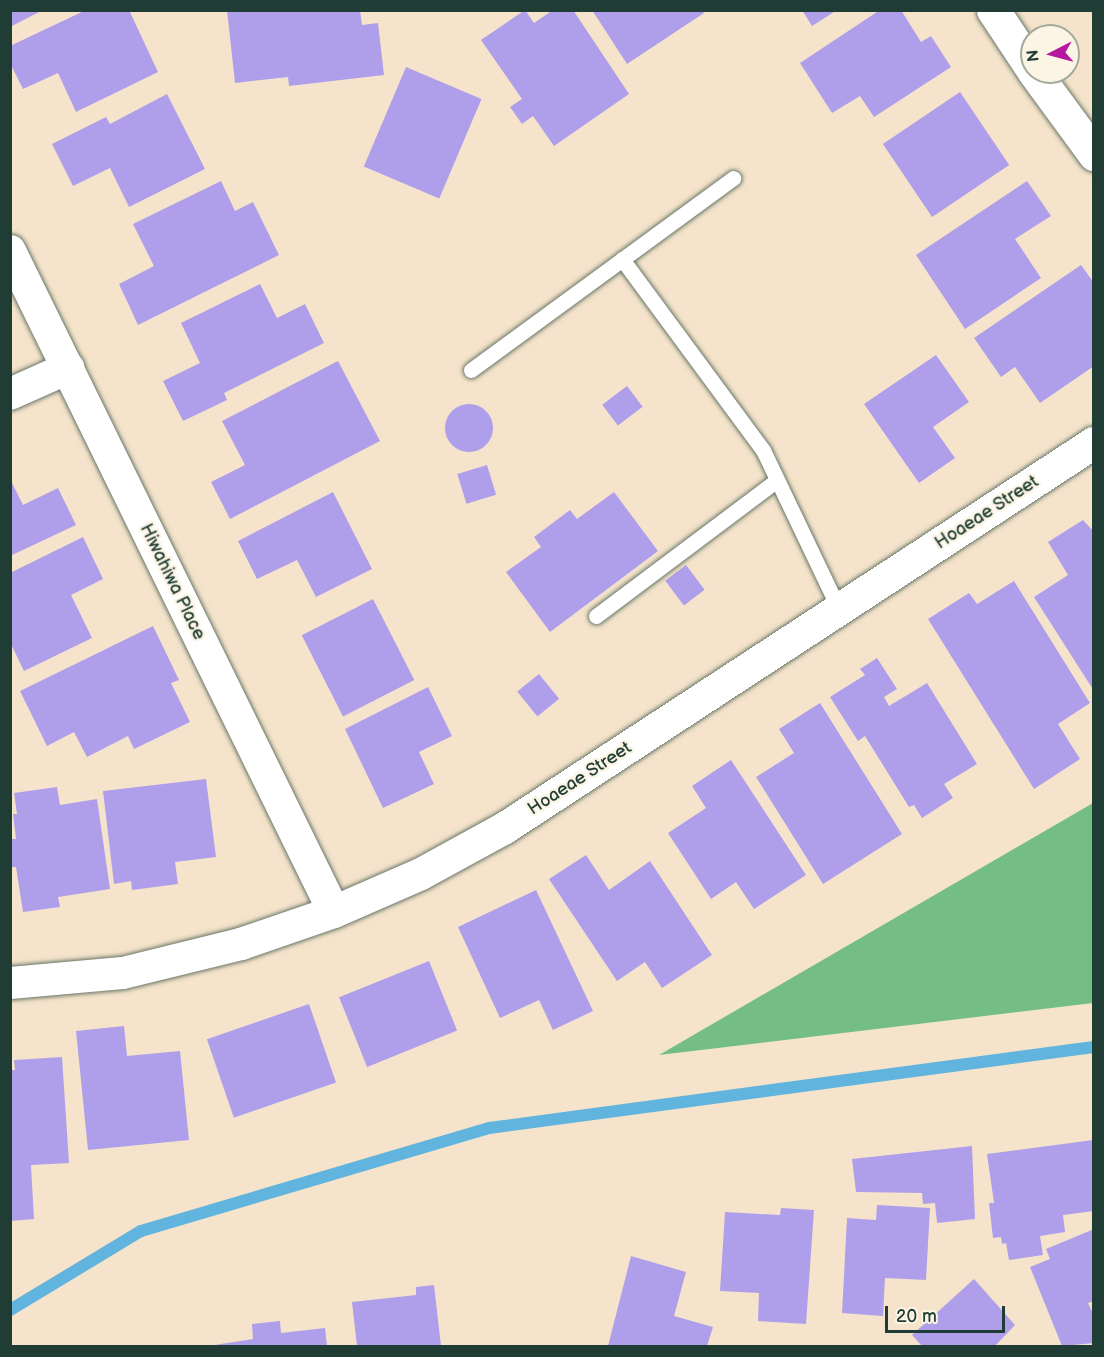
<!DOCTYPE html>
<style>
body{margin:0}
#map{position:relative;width:1104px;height:1357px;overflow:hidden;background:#f5e4cb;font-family:"Balsamiq Sans",sans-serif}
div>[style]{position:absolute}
.forest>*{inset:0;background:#74be85}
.stream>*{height:12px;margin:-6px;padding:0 6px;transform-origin:6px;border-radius:6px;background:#61b4dd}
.building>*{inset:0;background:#af9fea;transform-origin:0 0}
.round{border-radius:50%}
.roads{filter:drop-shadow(0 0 2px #6a7769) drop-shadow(0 0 2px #6a7769)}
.lane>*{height:15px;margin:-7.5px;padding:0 7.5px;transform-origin:7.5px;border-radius:7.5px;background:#fff}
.street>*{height:32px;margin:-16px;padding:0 16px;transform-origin:16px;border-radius:16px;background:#fff}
.secondary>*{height:33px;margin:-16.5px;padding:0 16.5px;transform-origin:16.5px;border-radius:16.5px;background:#fff}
span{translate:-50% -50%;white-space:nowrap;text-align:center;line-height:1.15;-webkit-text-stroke:5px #fcf5e5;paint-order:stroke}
.street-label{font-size:18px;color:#1f3d34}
.frame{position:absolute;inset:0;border:12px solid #1f3d34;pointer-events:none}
.north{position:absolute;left:1020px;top:24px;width:60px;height:60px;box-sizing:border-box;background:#fcf5e5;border:2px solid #a4ab9e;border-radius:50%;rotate:264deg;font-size:16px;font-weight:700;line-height:24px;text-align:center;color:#1f3d34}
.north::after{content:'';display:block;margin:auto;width:21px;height:27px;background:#b5179e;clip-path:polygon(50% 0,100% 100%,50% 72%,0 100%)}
.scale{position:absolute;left:885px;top:1306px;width:120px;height:27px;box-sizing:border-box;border:3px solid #1f3d34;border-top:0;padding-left:8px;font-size:18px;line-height:21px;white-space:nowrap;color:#1f3d34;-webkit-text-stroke:4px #fcf5e5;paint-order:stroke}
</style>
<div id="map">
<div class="forest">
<i style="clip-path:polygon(1093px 803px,1093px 1003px,659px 1055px)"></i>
</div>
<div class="stream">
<i style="left:10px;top:1310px;width:153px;rotate:-31.1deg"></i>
<i style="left:141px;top:1231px;width:363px;rotate:-16.5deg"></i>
<i style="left:489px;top:1128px;width:610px;rotate:-7.63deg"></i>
</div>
<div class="building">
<i style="clip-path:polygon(10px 10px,43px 10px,10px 27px)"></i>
<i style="clip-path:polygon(86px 10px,129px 10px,158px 72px,76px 112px,58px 73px,23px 89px,10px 63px,10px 46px)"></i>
<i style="clip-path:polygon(227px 10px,360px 10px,362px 25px,378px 23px,384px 75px,289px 86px,288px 77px,235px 83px)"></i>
<i style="clip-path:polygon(525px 10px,534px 23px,553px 10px,573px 10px,629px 94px,554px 146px,533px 116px,522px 124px,510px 107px,522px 99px,481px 40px)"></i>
<i style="clip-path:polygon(592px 10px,703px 10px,704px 13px,627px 64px)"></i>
<i style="clip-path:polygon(802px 10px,837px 10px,812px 26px)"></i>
<i style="clip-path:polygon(880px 10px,901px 10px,921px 42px,931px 36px,951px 67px,874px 117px,860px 96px,832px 113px,800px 63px)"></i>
<i style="left:406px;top:67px;width:82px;height:108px;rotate:23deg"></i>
<i style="left:960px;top:92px;width:88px;height:93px;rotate:56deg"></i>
<i style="clip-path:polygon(167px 94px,205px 169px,129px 207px,110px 168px,73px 186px,52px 144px,106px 117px,110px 124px)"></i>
<i style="clip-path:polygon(221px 181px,235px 211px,253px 202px,279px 255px,138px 325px,119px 284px,154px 266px,133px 224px)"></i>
<i style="clip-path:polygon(1027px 181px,1051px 216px,1015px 239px,1041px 278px,965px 329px,916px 255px)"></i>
<i style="clip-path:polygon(1081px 265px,1094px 283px,1094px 366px,1040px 403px,1015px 367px,1001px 377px,974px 338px)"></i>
<i style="clip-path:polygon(260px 284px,277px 318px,305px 304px,324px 343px,224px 393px,227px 400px,183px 421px,163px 381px,200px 363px,181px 323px)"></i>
<i style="clip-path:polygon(936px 355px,969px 402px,933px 427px,955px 458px,919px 483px,864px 404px)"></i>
<i style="clip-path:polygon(338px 361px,380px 441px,230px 519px,211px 482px,245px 465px,222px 421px)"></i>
<i style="left:627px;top:386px;width:26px;height:31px;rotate:53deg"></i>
<i class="round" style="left:445px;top:404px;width:48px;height:48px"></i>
<i style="left:487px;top:465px;width:31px;height:31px;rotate:73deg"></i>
<i style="clip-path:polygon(10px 479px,23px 505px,58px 488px,76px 525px,10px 556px)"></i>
<i style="clip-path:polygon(333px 492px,372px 569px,316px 597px,297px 560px,257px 579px,238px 541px)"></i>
<i style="clip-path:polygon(614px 492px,658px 551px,550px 632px,506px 572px,541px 547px,534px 537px,570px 510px,577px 519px)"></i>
<i style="clip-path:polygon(1083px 520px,1094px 532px,1094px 691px,1034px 597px,1068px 575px,1048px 542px)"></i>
<i style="clip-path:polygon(83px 537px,103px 579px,71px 595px,92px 638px,24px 671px,10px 642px,10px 573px)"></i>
<i style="left:686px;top:565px;width:31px;height:26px;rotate:53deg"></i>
<i style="clip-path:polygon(1014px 581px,1090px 703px,1058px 724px,1080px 759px,1034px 789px,928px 619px,969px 593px,977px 604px)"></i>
<i style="left:373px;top:599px;width:91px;height:80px;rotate:63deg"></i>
<i style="clip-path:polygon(153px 626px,179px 680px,171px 683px,190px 722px,134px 749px,128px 736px,87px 757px,74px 732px,47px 746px,20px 691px)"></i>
<i style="clip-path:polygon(877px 658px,897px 689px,884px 697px,889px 706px,927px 683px,977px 764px,944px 784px,953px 798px,922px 818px,914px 805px,909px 807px,865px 736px,858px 741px,830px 697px,865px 675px,860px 669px)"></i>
<i style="left:539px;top:674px;width:32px;height:28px;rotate:51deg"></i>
<i style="clip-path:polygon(428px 687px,452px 736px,419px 752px,434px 784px,383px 808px,345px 729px)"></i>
<i style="clip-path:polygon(820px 703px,902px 834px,823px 884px,756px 777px,794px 753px,779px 729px)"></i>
<i style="clip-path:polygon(731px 760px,806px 875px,754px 909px,736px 882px,711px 899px,668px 833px,706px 808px,692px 786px)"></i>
<i style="clip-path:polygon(206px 779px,216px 857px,175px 862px,178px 884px,132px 890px,131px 881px,114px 884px,103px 791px)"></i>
<i style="clip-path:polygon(57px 787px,60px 805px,97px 799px,110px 889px,58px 897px,60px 907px,23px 912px,16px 867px,10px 867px,10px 839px,16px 839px,13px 814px,17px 814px,14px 793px)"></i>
<i style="clip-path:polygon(586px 855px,609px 890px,650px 861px,712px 955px,662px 988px,645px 962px,617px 981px,549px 879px)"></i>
<i style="clip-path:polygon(536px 890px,593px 1011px,553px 1030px,539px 1000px,500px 1018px,458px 927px)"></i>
<i style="left:429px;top:961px;width:75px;height:97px;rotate:68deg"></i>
<i style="left:309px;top:1004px;width:83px;height:108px;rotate:71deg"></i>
<i style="clip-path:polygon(124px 1026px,127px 1056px,180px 1051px,189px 1140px,88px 1150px,76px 1031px)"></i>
<i style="clip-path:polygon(62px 1057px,69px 1163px,31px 1165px,34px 1219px,10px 1221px,10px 1070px,15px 1070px,14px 1060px)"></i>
<i style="clip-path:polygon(1093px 1140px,1094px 1211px,1063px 1215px,1065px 1232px,1040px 1236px,1043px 1255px,1009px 1260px,1006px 1243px,1002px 1244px,1001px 1237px,993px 1238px,989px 1203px,994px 1203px,987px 1154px)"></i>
<i style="clip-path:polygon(972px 1146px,975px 1219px,937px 1223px,935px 1203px,923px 1204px,922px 1193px,856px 1192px,852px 1159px)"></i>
<i style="clip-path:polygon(877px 1205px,930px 1208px,926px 1280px,885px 1278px,883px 1316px,842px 1313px,847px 1218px,876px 1220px)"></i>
<i style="clip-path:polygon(781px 1208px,814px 1210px,806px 1324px,758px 1321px,759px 1293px,720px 1291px,725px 1212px,780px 1215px)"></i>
<i style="clip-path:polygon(1094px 1229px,1094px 1301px,1088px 1303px,1094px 1316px,1094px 1343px,1062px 1346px,1030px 1267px,1050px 1259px,1046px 1249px)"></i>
<i style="clip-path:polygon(631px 1256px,686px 1272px,674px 1316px,713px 1327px,707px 1346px,608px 1346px)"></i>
<i style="clip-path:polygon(974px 1279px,1015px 1325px,995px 1346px,922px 1346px,912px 1335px)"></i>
<i style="clip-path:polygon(434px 1285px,441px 1346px,357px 1346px,352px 1302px,416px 1295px,416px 1287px)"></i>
<i style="clip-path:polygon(280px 1321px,281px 1333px,325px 1328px,327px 1346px,208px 1346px,253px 1339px,252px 1324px)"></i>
</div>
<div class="roads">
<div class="lane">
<i style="left:622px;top:259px;width:237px;rotate:53.6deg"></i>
<i style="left:763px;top:450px;width:176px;rotate:64.5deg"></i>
<i style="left:471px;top:370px;width:325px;rotate:-36.2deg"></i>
<i style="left:596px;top:616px;width:226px;rotate:-36.9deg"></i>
</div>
<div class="street">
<i style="left:10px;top:251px;width:736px;rotate:63.89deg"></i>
<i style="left:10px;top:394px;width:64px;rotate:-24.1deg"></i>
<i style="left:10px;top:983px;width:113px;rotate:-5.1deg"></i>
<i style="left:123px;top:973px;width:122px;rotate:-13.8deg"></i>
<i style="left:241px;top:944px;width:98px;rotate:-19deg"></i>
<i style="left:334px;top:912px;width:95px;rotate:-23.6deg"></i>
<i style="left:421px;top:874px;width:96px;rotate:-28.7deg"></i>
<i style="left:505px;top:828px;width:704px;rotate:-33.17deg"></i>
</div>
<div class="secondary">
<i style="left:993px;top:10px;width:71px;rotate:56.5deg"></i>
<i style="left:1034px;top:72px;width:102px;rotate:53.8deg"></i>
</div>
</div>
<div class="street-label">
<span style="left:987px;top:513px;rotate:-33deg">Hoaeae Street</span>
<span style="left:172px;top:582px;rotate:64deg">Hiwahiwa Place</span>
<span style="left:580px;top:779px;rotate:-33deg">Hoaeae Street</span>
</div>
<div class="frame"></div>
<div class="north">N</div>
<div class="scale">20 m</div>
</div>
